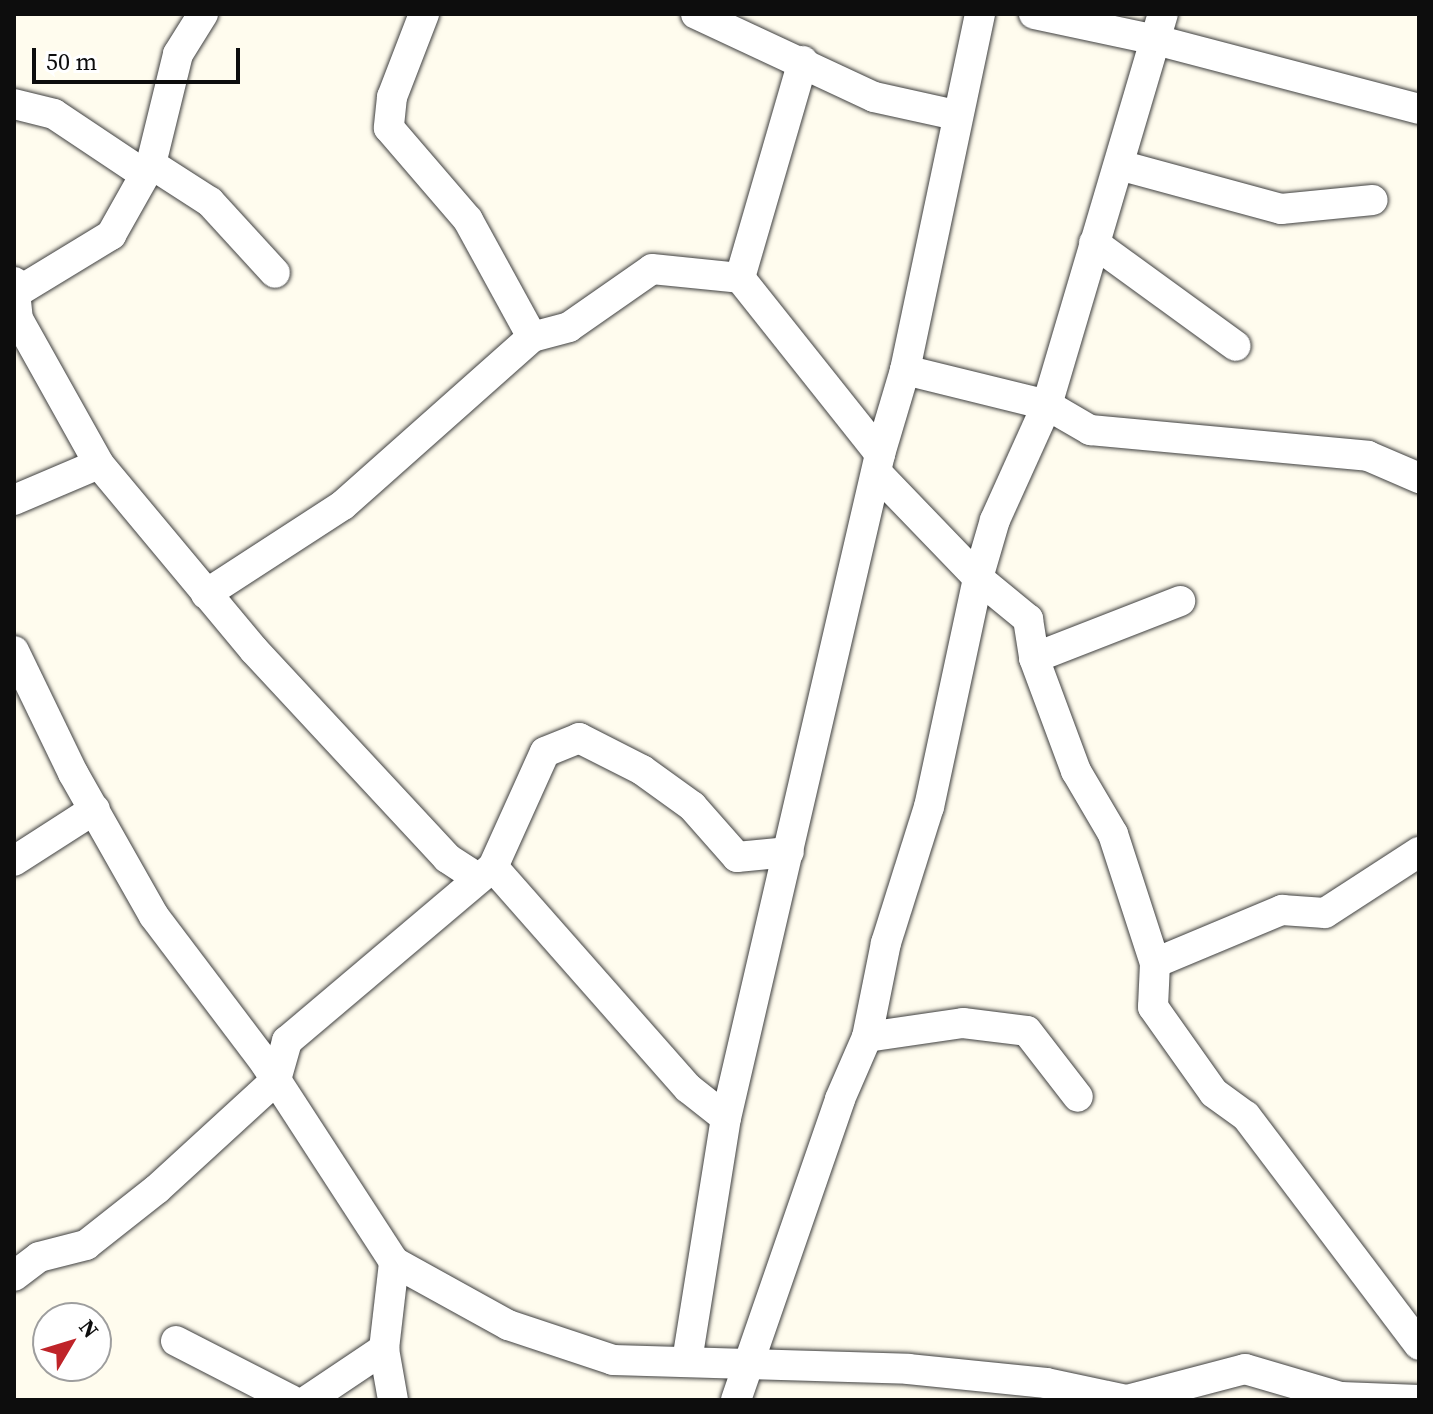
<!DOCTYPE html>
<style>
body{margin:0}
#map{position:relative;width:1433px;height:1414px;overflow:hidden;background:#fffcee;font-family:"Source Serif 4",serif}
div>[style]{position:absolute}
.roads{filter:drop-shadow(0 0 2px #404040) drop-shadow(0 0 2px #404040)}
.minor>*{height:30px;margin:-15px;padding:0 15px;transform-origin:15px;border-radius:15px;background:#fff}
span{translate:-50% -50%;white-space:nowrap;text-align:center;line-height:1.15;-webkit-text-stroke:8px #fff;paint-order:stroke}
.frame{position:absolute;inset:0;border:16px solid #0d0d0d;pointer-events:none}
.north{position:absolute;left:32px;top:1302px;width:80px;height:80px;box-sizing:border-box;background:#fff;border:2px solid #9e9e9e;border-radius:50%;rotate:52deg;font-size:22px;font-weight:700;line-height:32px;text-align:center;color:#0d0d0d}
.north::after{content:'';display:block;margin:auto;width:28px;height:36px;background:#bf2429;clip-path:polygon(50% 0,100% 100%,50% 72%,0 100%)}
.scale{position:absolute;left:32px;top:48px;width:208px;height:36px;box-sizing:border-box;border:4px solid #0d0d0d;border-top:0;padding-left:10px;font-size:24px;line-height:28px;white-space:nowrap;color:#0d0d0d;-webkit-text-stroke:6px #fff;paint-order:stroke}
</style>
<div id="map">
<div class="roads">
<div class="minor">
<i style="left:424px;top:14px;width:89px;rotate:111.1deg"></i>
<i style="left:392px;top:97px;width:31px;rotate:96deg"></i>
<i style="left:389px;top:128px;width:121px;rotate:49.3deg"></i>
<i style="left:468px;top:220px;width:133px;rotate:61.3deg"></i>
<i style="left:696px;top:14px;width:196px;rotate:25deg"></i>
<i style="left:874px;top:97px;width:83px;rotate:12.5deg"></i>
<i style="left:1034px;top:14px;width:125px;rotate:12deg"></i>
<i style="left:1156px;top:40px;width:272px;rotate:14.7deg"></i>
<i style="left:803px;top:61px;width:226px;rotate:106.2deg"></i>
<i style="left:740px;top:278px;width:225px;rotate:51.5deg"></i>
<i style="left:14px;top:104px;width:41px;rotate:14deg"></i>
<i style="left:54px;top:114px;width:108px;rotate:33.7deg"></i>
<i style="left:151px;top:164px;width:70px;rotate:32.8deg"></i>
<i style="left:210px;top:202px;width:96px;rotate:47.5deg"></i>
<i style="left:1119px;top:165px;width:168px;rotate:15.2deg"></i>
<i style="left:1281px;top:209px;width:92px;rotate:-5.6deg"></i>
<i style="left:1094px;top:243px;width:175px;rotate:36deg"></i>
<i style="left:14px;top:282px;width:37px;rotate:84deg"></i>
<i style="left:18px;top:319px;width:166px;rotate:60.8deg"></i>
<i style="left:99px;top:464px;width:242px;rotate:50.2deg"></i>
<i style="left:254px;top:650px;width:284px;rotate:47.1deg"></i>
<i style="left:447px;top:858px;width:35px;rotate:33deg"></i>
<i style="left:14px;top:294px;width:114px;rotate:-31.3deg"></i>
<i style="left:111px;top:235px;width:81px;rotate:-60.6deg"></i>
<i style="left:151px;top:164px;width:113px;rotate:-76.2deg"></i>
<i style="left:178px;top:54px;width:47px;rotate:-58deg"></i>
<i style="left:905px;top:370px;width:146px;rotate:13.8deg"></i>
<i style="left:1047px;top:405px;width:50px;rotate:30.2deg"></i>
<i style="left:1090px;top:430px;width:279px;rotate:5.3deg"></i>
<i style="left:1368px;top:456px;width:56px;rotate:23.3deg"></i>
<i style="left:877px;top:473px;width:146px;rotate:46.1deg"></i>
<i style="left:978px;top:578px;width:65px;rotate:39.4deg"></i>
<i style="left:1028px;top:619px;width:39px;rotate:81deg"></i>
<i style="left:1034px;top:658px;width:121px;rotate:69.6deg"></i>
<i style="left:1076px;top:771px;width:73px;rotate:59.6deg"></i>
<i style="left:1113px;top:834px;width:136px;rotate:72deg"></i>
<i style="left:1155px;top:963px;width:44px;rotate:92.6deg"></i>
<i style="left:1153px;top:1007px;width:105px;rotate:54.7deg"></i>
<i style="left:1214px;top:1093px;width:39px;rotate:36deg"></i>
<i style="left:1246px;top:1116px;width:287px;rotate:52.9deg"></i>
<i style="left:14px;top:500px;width:92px;rotate:-23deg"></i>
<i style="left:206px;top:594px;width:163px;rotate:-33deg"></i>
<i style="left:343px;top:505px;width:253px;rotate:-41.6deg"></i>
<i style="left:532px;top:337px;width:38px;rotate:-15deg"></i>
<i style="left:569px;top:327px;width:101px;rotate:-34.9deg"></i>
<i style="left:652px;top:269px;width:88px;rotate:5.8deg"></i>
<i style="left:14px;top:651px;width:136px;rotate:64.2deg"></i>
<i style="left:73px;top:773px;width:164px;rotate:60.5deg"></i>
<i style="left:154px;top:916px;width:184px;rotate:52.9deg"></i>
<i style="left:265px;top:1063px;width:237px;rotate:57deg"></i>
<i style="left:394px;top:1262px;width:130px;rotate:28.9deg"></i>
<i style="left:508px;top:1325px;width:111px;rotate:18.4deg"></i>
<i style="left:613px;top:1360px;width:295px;rotate:1.7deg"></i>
<i style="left:908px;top:1369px;width:139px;rotate:5.8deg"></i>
<i style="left:1046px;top:1383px;width:83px;rotate:11.9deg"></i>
<i style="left:1127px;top:1400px;width:122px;rotate:-14.7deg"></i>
<i style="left:1245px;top:1369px;width:100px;rotate:16.3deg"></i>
<i style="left:1341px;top:1397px;width:78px;rotate:2.2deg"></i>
<i style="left:1034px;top:658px;width:157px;rotate:-21.3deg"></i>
<i style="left:14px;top:861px;width:96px;rotate:-32.7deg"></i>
<i style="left:493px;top:867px;width:295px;rotate:48.6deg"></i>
<i style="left:688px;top:1088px;width:48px;rotate:38.3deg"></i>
<i style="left:1155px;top:963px;width:138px;rotate:-22.7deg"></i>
<i style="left:1282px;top:910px;width:43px;rotate:4deg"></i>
<i style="left:1325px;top:913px;width:112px;rotate:-33deg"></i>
<i style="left:867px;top:1037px;width:97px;rotate:-8.3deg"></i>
<i style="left:963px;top:1023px;width:64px;rotate:7.1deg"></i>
<i style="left:1027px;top:1031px;width:83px;rotate:52.3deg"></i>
<i style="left:14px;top:1276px;width:31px;rotate:-37deg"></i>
<i style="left:39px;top:1257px;width:49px;rotate:-14.3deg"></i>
<i style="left:86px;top:1245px;width:90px;rotate:-38.3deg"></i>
<i style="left:157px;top:1189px;width:161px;rotate:-42.5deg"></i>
<i style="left:276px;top:1080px;width:41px;rotate:-74.2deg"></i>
<i style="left:287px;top:1041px;width:270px;rotate:-40.2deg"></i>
<i style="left:493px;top:867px;width:126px;rotate:-65.7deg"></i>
<i style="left:545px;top:752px;width:37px;rotate:-22deg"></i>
<i style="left:579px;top:738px;width:71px;rotate:26.9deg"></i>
<i style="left:642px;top:770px;width:62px;rotate:35.8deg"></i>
<i style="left:692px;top:806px;width:68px;rotate:48.6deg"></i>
<i style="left:737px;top:857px;width:52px;rotate:-5.5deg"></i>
<i style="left:176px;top:1341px;width:129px;rotate:27.2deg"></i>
<i style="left:687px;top:1361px;width:246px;rotate:-80.9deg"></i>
<i style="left:726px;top:1118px;width:682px;rotate:-76.94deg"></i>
<i style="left:880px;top:454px;width:88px;rotate:-73.4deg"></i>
<i style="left:905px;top:370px;width:364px;rotate:-78.1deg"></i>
<i style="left:308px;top:1400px;width:92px;rotate:-33.9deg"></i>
<i style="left:393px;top:1400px;width:52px;rotate:-100deg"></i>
<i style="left:384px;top:1349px;width:88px;rotate:-83.4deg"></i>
<i style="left:736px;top:1400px;width:318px;rotate:-70.9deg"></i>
<i style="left:840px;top:1099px;width:68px;rotate:-66.5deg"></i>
<i style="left:867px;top:1037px;width:96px;rotate:-78.6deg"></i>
<i style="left:886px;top:943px;width:143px;rotate:-72.5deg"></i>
<i style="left:929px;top:807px;width:234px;rotate:-77.9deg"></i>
<i style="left:978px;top:578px;width:60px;rotate:-73.7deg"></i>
<i style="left:995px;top:520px;width:126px;rotate:-65.7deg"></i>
<i style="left:1047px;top:405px;width:408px;rotate:-73.5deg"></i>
</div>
</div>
<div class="frame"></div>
<div class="north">N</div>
<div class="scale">50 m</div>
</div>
